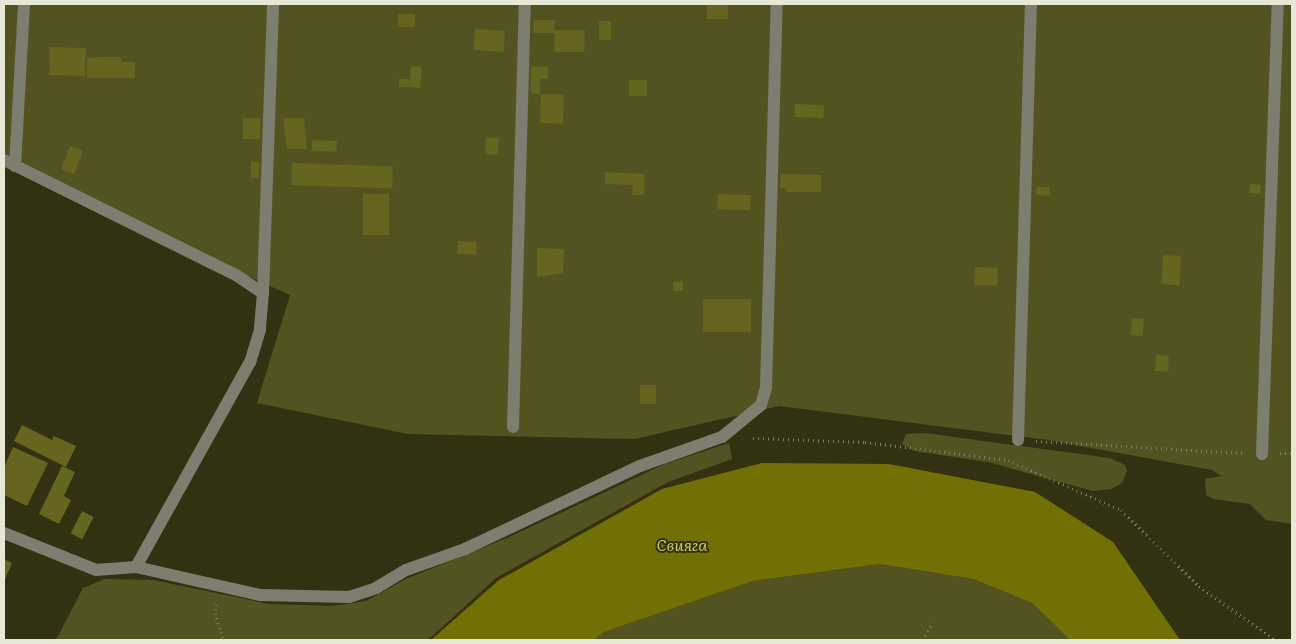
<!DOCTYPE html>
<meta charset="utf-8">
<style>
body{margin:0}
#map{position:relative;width:1296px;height:644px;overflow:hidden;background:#323213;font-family:Literata,serif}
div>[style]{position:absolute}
.green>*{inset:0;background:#535321}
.water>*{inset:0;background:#717005}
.building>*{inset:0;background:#65651f;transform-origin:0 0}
.path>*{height:3px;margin-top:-1.5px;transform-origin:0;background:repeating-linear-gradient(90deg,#7c7c62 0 1px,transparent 0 5px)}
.minor>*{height:12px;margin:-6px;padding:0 6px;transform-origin:6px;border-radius:6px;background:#7e7e70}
span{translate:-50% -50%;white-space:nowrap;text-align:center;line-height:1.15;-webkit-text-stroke:4px #323213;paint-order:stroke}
.water-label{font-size:16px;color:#cac94f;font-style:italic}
.frame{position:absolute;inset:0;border:5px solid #e8e8d7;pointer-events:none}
</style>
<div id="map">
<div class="green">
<i style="clip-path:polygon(4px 4px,1292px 4px,1292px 524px,1266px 520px,1250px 504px,1214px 499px,1206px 495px,1205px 479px,1221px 476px,1212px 470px,1048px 440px,779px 406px,634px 439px,408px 434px,257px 403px,290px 295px,4px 167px)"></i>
<i style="clip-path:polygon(925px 433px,1109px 458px,1125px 465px,1127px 471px,1122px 483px,1111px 489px,1093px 491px,988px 462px,914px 451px,902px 444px,906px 434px)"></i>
<i style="clip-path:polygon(729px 443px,732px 459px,668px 482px,496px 578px,428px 640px,56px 640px,83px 588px,105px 579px,153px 580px,269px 604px,332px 606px,366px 601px,408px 578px,507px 538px,665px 464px)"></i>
<i style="clip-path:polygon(880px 564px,973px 579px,1032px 603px,1070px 640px,594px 640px,604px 632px,753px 581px)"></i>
</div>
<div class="water">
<i style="clip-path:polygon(762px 463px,889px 464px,1035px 492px,1113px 542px,1180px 640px,1070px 640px,1032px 603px,973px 579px,880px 564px,753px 581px,604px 632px,594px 640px,431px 640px,499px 580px,662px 489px)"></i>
</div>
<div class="building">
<i style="left:707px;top:4px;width:21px;height:15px"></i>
<i style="left:398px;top:14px;width:17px;height:13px"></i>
<i style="clip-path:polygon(534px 20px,555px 20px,554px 30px,585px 30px,584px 52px,554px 52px,555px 33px,533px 33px)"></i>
<i style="left:599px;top:21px;width:12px;height:19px"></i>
<i style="left:475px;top:29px;width:30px;height:21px;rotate:4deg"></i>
<i style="left:50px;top:47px;width:36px;height:28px;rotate:2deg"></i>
<i style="clip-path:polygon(97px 57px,121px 57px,121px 62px,135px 62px,135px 78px,87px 78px,87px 58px)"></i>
<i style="left:411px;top:66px;width:11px;height:21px;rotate:5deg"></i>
<i style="clip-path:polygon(531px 66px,548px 67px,548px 79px,540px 79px,540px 94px,531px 93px)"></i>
<i style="left:399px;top:79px;width:10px;height:8px"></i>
<i style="left:629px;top:80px;width:18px;height:16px"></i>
<i style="left:541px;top:94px;width:23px;height:29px;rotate:2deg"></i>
<i style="left:795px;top:104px;width:29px;height:13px;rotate:2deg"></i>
<i style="left:243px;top:118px;width:17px;height:21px"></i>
<i style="clip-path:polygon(283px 118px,304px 118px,307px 149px,287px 149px)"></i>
<i style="left:486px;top:137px;width:13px;height:17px;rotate:4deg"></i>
<i style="left:312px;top:140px;width:25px;height:11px;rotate:2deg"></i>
<i style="left:70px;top:146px;width:14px;height:25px;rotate:21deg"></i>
<i style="left:251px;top:162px;width:8px;height:16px"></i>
<i style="left:292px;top:163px;width:101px;height:22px;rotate:2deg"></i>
<i style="clip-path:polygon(605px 172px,645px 174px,644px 195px,632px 195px,633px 185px,605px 184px)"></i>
<i style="clip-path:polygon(781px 174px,821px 175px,821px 192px,786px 192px,786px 188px,780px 188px)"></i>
<i style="left:1250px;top:184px;width:11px;height:9px;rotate:5deg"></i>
<i style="clip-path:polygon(1037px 187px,1050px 187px,1050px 196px,1036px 195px)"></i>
<i style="left:363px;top:194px;width:26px;height:41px"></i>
<i style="left:718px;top:194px;width:33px;height:15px;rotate:2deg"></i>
<i style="left:458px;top:241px;width:19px;height:13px;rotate:3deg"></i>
<i style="clip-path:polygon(537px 248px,564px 249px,563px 273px,537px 277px)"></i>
<i style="left:1163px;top:255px;width:18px;height:29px;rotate:3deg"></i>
<i style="left:975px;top:267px;width:23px;height:18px;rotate:2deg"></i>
<i style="left:673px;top:282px;width:10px;height:9px"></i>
<i style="left:703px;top:299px;width:48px;height:33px"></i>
<i style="left:1132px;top:318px;width:12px;height:17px;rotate:5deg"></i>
<i style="left:1156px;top:355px;width:13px;height:16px;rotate:4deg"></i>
<i style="left:640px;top:385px;width:16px;height:19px"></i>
<i style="clip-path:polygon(22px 425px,52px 440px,54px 436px,76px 446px,66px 467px,14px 441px)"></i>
<i style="clip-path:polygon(13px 447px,48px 463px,27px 506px,4px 495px,4px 467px)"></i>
<i style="clip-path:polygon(62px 466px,75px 472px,64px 496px,71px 500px,59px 524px,39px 514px)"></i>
<i style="left:82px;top:511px;width:13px;height:25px;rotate:27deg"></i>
<i style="clip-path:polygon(4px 559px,12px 563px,4px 582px)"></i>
</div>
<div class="path">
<i style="left:753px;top:438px;width:112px;rotate:2deg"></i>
<i style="left:865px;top:442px;width:144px;rotate:7.2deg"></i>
<i style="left:1008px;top:460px;width:124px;rotate:23.9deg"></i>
<i style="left:1121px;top:510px;width:109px;rotate:44.3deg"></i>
<i style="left:1199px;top:586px;width:93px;rotate:35.4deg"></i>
<i style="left:1036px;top:441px;width:208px;rotate:3.3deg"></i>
<i style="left:1280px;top:453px;width:12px"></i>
<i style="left:216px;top:604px;width:9px;rotate:96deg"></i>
<i style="left:215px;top:613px;width:28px;rotate:73deg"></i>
<i style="left:923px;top:640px;width:20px;rotate:-60deg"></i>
</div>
<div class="minor">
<i style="left:4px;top:160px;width:259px;rotate:26.4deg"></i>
<i style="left:236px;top:275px;width:32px;rotate:34deg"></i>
<i style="left:263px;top:293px;width:37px;rotate:95deg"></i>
<i style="left:260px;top:330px;width:34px;rotate:107deg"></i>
<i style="left:250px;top:362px;width:235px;rotate:119.1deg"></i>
<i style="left:15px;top:166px;width:162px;rotate:-86.8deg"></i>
<i style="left:263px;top:293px;width:289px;rotate:-88deg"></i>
<i style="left:513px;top:427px;width:423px;rotate:-88.4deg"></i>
<i style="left:1018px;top:440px;width:436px;rotate:-88.3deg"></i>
<i style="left:1262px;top:454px;width:450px;rotate:-88deg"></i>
<i style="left:4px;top:533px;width:99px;rotate:21.9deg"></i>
<i style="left:96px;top:570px;width:40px;rotate:-4.3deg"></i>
<i style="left:136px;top:567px;width:127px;rotate:12.7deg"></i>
<i style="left:260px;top:595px;width:89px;rotate:1.3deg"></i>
<i style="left:349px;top:597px;width:28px;rotate:-18deg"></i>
<i style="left:376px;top:588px;width:35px;rotate:-31deg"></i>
<i style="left:406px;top:570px;width:63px;rotate:-19.6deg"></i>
<i style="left:465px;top:549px;width:194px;rotate:-25.4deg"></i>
<i style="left:640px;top:466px;width:87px;rotate:-19.5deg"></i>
<i style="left:722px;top:437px;width:50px;rotate:-39.4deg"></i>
<i style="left:761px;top:405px;width:19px;rotate:-74deg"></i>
<i style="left:766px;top:387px;width:383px;rotate:-88.4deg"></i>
</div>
<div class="water-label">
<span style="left:682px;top:544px">Свияга</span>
</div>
<div class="frame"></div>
</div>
